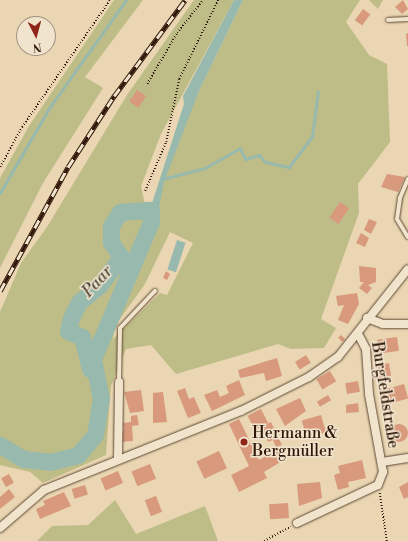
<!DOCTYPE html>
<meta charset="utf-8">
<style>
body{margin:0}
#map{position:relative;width:408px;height:541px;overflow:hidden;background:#ead6b2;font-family:"Libre Bodoni",serif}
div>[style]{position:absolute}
.green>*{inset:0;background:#bebc87}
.water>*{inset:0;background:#98b9ad;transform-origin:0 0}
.stream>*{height:3px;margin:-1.5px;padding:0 1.5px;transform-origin:1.5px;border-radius:1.5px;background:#98b9ad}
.river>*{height:17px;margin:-8.5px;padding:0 8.5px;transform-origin:8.5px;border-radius:8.5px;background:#98b9ad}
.building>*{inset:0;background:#d8997c;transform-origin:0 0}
.round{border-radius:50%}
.path>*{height:1.5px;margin-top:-0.75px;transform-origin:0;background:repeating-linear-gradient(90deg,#301709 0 1px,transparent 0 3px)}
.roads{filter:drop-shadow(0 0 1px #5e4733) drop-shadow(0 0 1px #5e4733)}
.lane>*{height:4px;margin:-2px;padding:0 2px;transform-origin:2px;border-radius:2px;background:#f1e4cd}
.street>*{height:8px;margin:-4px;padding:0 4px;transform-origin:4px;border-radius:4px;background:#f1e4cd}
.rail>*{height:4.5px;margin-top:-2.25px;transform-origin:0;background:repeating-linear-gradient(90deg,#f1e4cd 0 9px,#301709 0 18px);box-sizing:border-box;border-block:1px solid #301709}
.dots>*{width:11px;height:11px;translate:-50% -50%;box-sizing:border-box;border:2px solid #f1e4cd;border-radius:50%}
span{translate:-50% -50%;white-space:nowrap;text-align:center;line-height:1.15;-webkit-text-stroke:3px #f1e4cd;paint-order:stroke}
.street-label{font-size:16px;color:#301709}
.poi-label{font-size:16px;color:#301709}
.left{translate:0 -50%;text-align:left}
.water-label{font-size:17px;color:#4f483a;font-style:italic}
.north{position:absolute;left:16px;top:16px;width:40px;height:40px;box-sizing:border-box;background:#f1e4cd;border:1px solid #a4927f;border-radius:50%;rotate:174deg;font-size:11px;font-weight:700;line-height:16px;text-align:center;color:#301709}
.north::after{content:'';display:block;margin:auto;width:14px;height:18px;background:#8f2418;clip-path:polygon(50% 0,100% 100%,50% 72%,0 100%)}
</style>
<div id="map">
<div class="green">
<i style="clip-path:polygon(114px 0,143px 0,85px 77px,103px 88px,43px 183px,0 268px,0 178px,29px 126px)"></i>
<i style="clip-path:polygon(evenodd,194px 0,234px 0,161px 134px,141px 186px,148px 219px,199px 91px,243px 0,360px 0,346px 22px,369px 55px,387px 64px,390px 142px,358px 184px,359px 213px,321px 319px,336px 328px,324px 348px,291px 349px,278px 344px,176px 374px,151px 345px,126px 349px,111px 386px,106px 455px,43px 483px,30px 472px,0 465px,0 312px,21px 263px,47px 227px,127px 95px,194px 0,170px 232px,193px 243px,167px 295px,160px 293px,113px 339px,115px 326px,145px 284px,170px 232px)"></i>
<i style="clip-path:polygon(369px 0,383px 0,378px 9px)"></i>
<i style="clip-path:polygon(115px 500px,136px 534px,205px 506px,218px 541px,37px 541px,52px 526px,88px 525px)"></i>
</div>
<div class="water">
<i style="clip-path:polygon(234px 0,243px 0,199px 91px,164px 182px,154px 233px,143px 231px,184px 104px,183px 96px)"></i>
<i style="left:177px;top:240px;width:9px;height:31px;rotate:18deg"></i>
</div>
<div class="stream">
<i style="left:162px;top:179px;width:44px;rotate:-14.3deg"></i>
<i style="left:205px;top:168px;width:40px;rotate:-29.7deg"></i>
<i style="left:240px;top:148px;width:12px;rotate:66deg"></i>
<i style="left:245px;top:159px;width:15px;rotate:-16deg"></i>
<i style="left:259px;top:155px;width:9px;rotate:49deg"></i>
<i style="left:265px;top:162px;width:25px;rotate:12deg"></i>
<i style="left:289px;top:167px;width:39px;rotate:-53deg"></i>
<i style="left:312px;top:136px;width:45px;rotate:-82.4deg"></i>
<i style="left:0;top:193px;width:98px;rotate:-60deg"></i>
<i style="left:49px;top:108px;width:133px;rotate:-54.5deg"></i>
</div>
<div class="river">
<i style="left:90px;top:369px;width:33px;rotate:-104deg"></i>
<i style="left:82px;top:337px;width:15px;rotate:-157deg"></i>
<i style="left:68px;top:331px;width:13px;rotate:-77deg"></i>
<i style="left:71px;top:318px;width:18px;rotate:-63deg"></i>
<i style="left:79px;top:302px;width:27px;rotate:-39deg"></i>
<i style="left:100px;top:285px;width:35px;rotate:-53deg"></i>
<i style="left:121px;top:257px;width:18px;rotate:-124deg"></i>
<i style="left:111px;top:242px;width:16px;rotate:-90deg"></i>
<i style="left:111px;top:226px;width:17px;rotate:-57deg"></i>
<i style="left:120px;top:212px;width:31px;rotate:-4deg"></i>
<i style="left:0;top:445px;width:27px;rotate:31deg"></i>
<i style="left:23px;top:459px;width:27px;rotate:6deg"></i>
<i style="left:50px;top:462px;width:29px;rotate:-14deg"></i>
<i style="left:78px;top:455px;width:26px;rotate:-50deg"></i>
<i style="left:95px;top:435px;width:36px;rotate:-81deg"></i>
<i style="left:101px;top:399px;width:41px;rotate:-101.3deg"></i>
<i style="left:93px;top:359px;width:149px;rotate:-67.1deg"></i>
<i style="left:151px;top:222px;width:12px;rotate:-90deg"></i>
</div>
<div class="building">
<i style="clip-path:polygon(403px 0,408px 9px,402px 14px,395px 7px)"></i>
<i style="left:363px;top:9px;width:9px;height:14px;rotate:36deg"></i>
<i style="clip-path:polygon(408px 33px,408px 46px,407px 46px,406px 34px)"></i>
<i style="left:137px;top:90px;width:11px;height:14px;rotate:34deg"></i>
<i style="clip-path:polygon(387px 174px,405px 177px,398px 192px,381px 187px)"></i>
<i style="left:340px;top:202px;width:11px;height:19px;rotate:34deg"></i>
<i style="clip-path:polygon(369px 219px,377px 222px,371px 234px,364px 230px)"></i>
<i style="clip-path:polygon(361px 233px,369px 238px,365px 247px,356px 243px)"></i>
<i style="clip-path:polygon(359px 266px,376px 268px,376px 282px,368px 285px,372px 288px,367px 294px,359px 288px,364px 282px,360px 282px)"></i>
<i style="clip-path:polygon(166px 271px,170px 274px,167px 280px,163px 278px)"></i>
<i style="clip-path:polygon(357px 293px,359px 304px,348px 324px,338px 320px,344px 305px,338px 306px,336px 296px)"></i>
<i style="left:341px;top:335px;width:6px;height:4px;rotate:45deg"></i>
<i style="left:397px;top:337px;width:14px;height:20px;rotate:82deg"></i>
<i style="left:306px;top:355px;width:9px;height:13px;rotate:58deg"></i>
<i style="clip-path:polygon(277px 358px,282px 376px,266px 381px,264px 373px,240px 378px,238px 370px)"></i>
<i style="left:389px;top:363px;width:13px;height:13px;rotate:81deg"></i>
<i style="left:330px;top:371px;width:12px;height:16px;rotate:59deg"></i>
<i style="clip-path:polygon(239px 380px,245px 395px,212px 411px,204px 395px,217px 390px,220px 397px,229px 393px,226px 386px)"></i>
<i style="left:358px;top:381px;width:11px;height:13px;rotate:80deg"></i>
<i style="left:404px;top:384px;width:15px;height:23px;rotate:74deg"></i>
<i style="clip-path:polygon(185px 388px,189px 399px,194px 397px,201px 413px,188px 418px,177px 391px)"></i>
<i style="clip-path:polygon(141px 390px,144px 411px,130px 413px,124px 392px)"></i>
<i style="clip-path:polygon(163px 392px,167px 422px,153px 423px,153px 393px)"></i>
<i style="left:328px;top:395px;width:6px;height:13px;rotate:59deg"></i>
<i style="clip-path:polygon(300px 398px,306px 411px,285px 426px,276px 409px)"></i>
<i style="clip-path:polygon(358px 403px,359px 412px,346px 413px,346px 405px)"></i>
<i style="left:261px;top:409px;width:16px;height:15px;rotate:63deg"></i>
<i style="clip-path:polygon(137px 415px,139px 425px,132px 426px,133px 441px,121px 442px,119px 431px,124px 430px,123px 423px,131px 422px,131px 416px)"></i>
<i style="left:321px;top:415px;width:18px;height:20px;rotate:74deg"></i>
<i style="clip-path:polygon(239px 419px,259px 460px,282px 448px,285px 453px,277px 459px,279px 463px,264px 472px,267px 478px,239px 492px,231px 475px,249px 466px,229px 424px)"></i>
<i style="clip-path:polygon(271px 422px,282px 445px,276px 447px,273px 440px,268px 442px,261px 427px)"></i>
<i class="round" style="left:390px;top:424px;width:18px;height:18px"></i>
<i style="left:219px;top:451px;width:19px;height:25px;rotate:65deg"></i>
<i style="clip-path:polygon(362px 460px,366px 478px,348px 482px,349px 487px,338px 490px,334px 475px,340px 473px,338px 466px)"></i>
<i style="left:150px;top:464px;width:16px;height:20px;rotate:68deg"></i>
<i style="left:118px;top:471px;width:13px;height:19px;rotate:67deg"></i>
<i style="left:9px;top:474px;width:10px;height:9px;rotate:61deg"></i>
<i style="clip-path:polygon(320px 482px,322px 498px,299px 506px,297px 484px)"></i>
<i style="clip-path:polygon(408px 482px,408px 497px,404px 499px,399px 487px)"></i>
<i style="left:85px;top:485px;width:10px;height:14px;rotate:73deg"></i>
<i style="clip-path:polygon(9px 489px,15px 497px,0 509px,0 497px)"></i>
<i style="clip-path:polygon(64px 492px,71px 506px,40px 519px,36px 509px,45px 505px,43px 501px)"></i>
<i style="left:156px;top:496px;width:17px;height:12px;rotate:69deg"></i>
<i style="left:288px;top:503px;width:15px;height:19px;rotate:86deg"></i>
</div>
<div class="path">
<i style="left:147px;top:84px;width:59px;rotate:-59.5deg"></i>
<i style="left:177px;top:33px;width:42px;rotate:-51.8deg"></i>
<i style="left:0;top:167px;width:46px;rotate:-61.2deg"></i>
<i style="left:22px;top:127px;width:155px;rotate:-55.3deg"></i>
<i style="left:145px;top:191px;width:53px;rotate:-66.8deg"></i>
<i style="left:166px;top:142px;width:64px;rotate:-78.3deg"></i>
<i style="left:179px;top:79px;width:88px;rotate:-63.7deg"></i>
<i style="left:380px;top:493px;width:49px;rotate:81.7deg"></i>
<i style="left:264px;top:541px;width:30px;rotate:-28deg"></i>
</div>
<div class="roads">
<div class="lane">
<i style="left:388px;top:20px;width:20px;rotate:-3deg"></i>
<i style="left:408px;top:179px;width:21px;rotate:113deg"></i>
<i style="left:400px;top:198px;width:21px;rotate:98deg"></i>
<i style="left:397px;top:219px;width:21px;rotate:59deg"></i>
<i style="left:119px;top:382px;width:54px;rotate:-88.9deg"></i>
<i style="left:120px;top:328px;width:51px;rotate:-46.6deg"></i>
</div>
<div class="street">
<i style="left:367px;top:318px;width:17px;rotate:21deg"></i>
<i style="left:383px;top:324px;width:25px"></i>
<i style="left:118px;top:458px;width:76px;rotate:-89.2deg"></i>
<i style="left:382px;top:462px;width:26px;rotate:-9deg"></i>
<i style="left:297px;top:523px;width:89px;rotate:-25.1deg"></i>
<i style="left:378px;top:485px;width:14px;rotate:-69deg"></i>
<i style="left:383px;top:472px;width:79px;rotate:-100.2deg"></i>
<i style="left:369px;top:394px;width:45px;rotate:-93.8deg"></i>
<i style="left:366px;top:349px;width:17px;rotate:-118deg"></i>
<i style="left:0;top:528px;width:58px;rotate:-40.8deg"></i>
<i style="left:44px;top:490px;width:212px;rotate:-21.9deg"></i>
<i style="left:241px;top:411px;width:76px;rotate:-26.6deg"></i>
<i style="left:309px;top:377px;width:35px;rotate:-35deg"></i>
<i style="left:338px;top:357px;width:112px;rotate:-51.5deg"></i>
</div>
</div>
<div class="rail">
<i style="left:0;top:291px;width:141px;rotate:-61.3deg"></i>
<i style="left:68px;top:167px;width:85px;rotate:-57.1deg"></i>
<i style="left:114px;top:96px;width:119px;rotate:-53.5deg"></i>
</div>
<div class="dots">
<i style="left:244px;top:442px;background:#8f2418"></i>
</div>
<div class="street-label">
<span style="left:385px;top:395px;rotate:81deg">Burgfeldstraße</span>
</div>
<div class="poi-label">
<span class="left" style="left:252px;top:442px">Hermann &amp;<br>Bergmüller</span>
</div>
<div class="water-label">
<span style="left:98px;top:282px;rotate:-47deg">Paar</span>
</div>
<div class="north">N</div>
</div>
